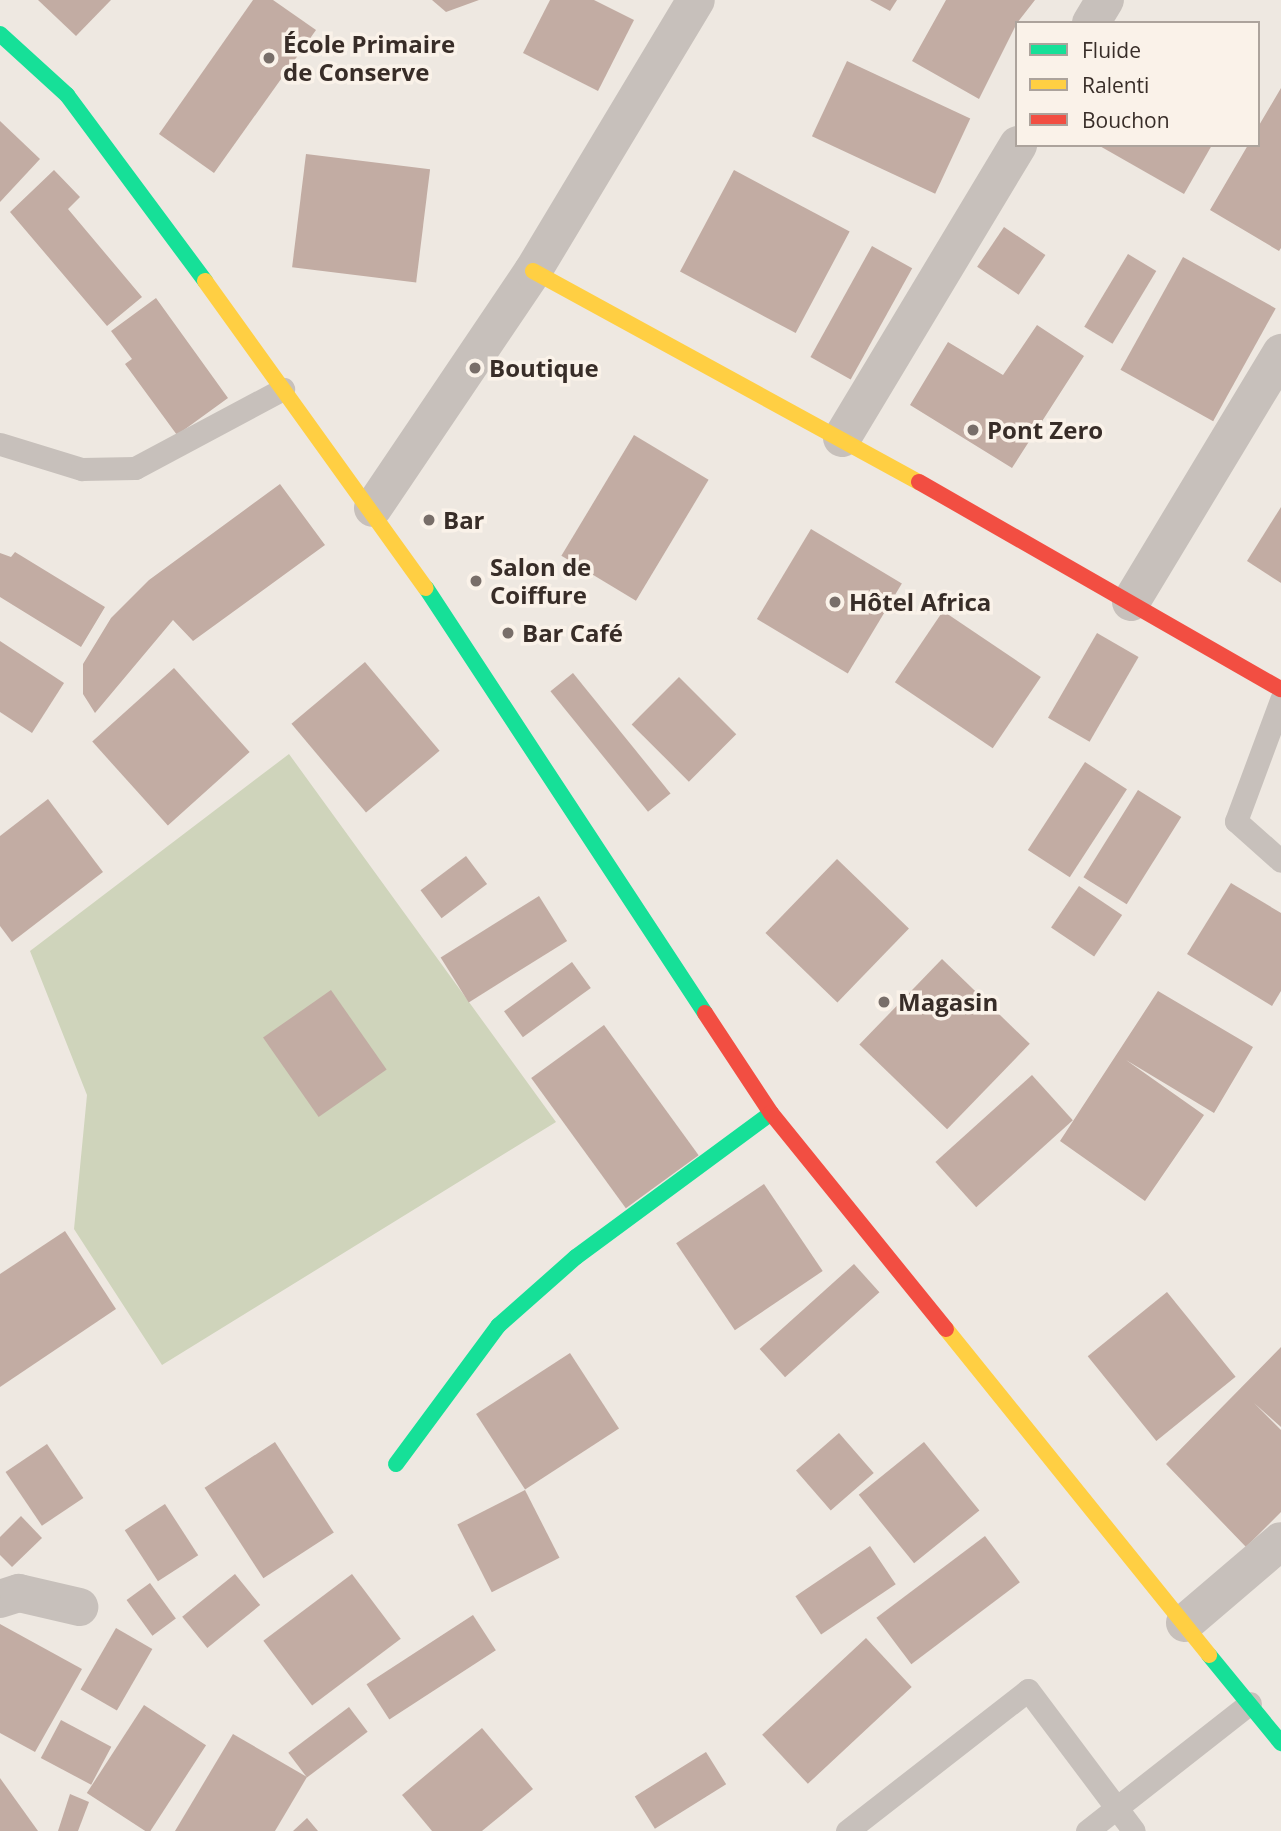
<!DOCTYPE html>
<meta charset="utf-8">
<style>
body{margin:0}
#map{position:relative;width:1281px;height:1831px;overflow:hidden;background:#eee8e1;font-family:"Open Sans",sans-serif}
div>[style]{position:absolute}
.green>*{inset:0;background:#cfd4bb}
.building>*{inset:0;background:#c2aca3;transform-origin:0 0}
.lane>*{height:23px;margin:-11.5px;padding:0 11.5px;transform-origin:11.5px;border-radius:11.5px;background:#c7c0bb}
.street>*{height:38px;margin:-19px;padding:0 19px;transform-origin:19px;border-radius:19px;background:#c7c0bb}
.fast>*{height:16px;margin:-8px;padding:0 8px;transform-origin:8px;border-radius:8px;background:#16e098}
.slow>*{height:16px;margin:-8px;padding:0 8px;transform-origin:8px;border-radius:8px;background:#ffcf43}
.jam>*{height:16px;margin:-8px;padding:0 8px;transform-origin:8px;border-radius:8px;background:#f24e42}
.dots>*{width:19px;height:19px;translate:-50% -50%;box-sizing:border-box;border:4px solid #faf2e9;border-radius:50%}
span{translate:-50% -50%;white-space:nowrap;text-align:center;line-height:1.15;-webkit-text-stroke:7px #faf2e9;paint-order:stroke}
.poi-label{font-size:24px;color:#382d28;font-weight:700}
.left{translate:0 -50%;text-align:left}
.legend{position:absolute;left:1015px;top:21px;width:245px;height:126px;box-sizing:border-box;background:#faf2e9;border:2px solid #aca39c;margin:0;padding:9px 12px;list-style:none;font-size:21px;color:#382d28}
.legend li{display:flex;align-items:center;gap:14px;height:35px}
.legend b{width:35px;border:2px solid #aca39c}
</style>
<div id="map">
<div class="green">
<i style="clip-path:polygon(289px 754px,556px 1122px,162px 1365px,74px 1229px,87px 1095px,30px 951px)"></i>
</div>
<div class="building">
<i style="clip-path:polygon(38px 0,111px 0,76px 36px)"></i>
<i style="clip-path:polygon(253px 0,273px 0,316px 30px,214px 173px,159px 134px)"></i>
<i style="clip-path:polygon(432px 0,479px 0,446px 12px)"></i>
<i style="clip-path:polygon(550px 0,594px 0,634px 20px,598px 91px,523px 53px)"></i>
<i style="clip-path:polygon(870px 0,897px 0,890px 11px)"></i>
<i style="clip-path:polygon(946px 0,1035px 0,1017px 23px,979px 99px,912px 61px)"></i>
<i style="left:847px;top:61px;width:136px;height:83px;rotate:25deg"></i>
<i style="clip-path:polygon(1281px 88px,1281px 248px,1279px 251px,1210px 210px,1248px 145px,1258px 145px,1258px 127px)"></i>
<i style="clip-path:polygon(0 121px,40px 159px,0 202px)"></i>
<i style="clip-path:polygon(1098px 145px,1212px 145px,1184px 194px)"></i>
<i style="left:306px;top:154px;width:125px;height:114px;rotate:7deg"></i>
<i style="clip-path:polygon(54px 170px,80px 197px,68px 209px,142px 297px,107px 326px,10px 212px)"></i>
<i style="left:734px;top:170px;width:131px;height:115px;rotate:28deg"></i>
<i style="left:1004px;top:227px;width:50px;height:48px;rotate:34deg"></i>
<i style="left:872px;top:246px;width:46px;height:127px;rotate:29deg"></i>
<i style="left:1128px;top:254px;width:33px;height:85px;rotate:31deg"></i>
<i style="left:1183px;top:257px;width:106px;height:129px;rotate:29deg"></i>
<i style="clip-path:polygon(156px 298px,228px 398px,177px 435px,125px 364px,132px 359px,111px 331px)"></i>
<i style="clip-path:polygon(1037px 325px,1084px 356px,1012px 468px,910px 405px,948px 342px,1003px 375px)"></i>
<i style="left:634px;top:435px;width:87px;height:141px;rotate:31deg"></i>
<i style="clip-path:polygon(280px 484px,325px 545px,193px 641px,173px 620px,95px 713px,83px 694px,83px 664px,111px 618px,149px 580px)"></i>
<i style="clip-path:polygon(1281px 507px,1281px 583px,1247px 561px)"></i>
<i style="left:811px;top:529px;width:106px;height:105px;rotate:31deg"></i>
<i style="clip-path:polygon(15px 552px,105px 607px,81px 647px,0 597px,0 553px,11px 557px)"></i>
<i style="left:943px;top:611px;width:118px;height:86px;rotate:34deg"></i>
<i style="left:1097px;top:633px;width:48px;height:98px;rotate:30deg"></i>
<i style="clip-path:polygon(0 641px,64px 683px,32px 733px,0 712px)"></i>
<i style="left:365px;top:662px;width:116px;height:96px;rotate:50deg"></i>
<i style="left:174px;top:668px;width:113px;height:110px;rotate:48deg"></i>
<i style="left:573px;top:673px;width:155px;height:29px;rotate:51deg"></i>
<i style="left:679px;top:677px;width:81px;height:67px;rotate:45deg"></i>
<i style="left:1085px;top:762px;width:50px;height:105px;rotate:33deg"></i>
<i style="left:1138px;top:790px;width:51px;height:103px;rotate:32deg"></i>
<i style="clip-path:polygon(48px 799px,103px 872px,12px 942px,0 926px,0 836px)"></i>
<i style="left:466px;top:856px;width:35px;height:57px;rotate:53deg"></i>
<i style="left:837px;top:859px;width:100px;height:103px;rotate:44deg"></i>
<i style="clip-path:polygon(1231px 883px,1281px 913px,1281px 991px,1272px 1006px,1187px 954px)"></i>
<i style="left:1079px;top:886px;width:52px;height:50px;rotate:34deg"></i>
<i style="left:539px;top:896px;width:53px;height:116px;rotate:58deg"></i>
<i style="left:942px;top:959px;width:122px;height:119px;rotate:44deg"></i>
<i style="left:572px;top:962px;width:32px;height:84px;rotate:54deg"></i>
<i style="left:331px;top:990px;width:97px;height:83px;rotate:55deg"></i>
<i style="clip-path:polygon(1158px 991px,1253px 1047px,1214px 1113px,1126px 1060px,1204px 1115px,1145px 1201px,1060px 1141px)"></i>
<i style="left:604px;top:1025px;width:161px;height:90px;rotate:54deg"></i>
<i style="left:1032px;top:1075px;width:61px;height:130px;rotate:48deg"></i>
<i style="left:764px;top:1184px;width:105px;height:106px;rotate:56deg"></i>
<i style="clip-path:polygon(65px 1231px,116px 1309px,0 1387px,0 1274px)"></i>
<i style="left:854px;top:1264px;width:38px;height:127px;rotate:48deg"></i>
<i style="left:1167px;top:1292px;width:109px;height:102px;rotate:51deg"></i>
<i style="clip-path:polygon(1281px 1347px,1281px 1427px,1254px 1403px,1281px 1430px,1281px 1512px,1246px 1547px,1166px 1464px)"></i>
<i style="left:570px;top:1353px;width:90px;height:112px;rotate:57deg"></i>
<i style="left:839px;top:1433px;width:53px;height:57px;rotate:49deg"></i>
<i style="left:275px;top:1442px;width:108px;height:84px;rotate:57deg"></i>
<i style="left:924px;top:1442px;width:88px;height:84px;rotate:51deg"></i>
<i style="left:47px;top:1444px;width:65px;height:50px;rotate:56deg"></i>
<i style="left:525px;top:1490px;width:76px;height:76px;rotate:63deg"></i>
<i style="left:165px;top:1504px;width:61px;height:48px;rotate:57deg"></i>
<i style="clip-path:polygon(21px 1516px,42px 1538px,12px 1567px,0 1555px,0 1537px)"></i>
<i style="left:985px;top:1536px;width:58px;height:136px;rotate:53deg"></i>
<i style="left:870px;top:1546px;width:46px;height:90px;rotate:56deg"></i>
<i style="left:235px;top:1574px;width:40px;height:68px;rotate:51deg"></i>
<i style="left:352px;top:1574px;width:81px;height:111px;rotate:53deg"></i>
<i style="left:150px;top:1583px;width:44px;height:29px;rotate:54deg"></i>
<i style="left:473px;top:1615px;width:42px;height:127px;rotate:57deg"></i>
<i style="clip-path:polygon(0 1624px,82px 1669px,35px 1752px,0 1733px)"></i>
<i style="left:116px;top:1628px;width:42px;height:71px;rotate:30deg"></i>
<i style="left:866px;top:1638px;width:67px;height:142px;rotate:47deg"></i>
<i style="left:144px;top:1705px;width:74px;height:105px;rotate:33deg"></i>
<i style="left:349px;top:1707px;width:31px;height:76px;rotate:53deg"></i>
<i style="left:61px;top:1720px;width:57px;height:43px;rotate:28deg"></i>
<i style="clip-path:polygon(482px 1728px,533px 1789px,482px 1831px,432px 1831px,402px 1795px)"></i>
<i style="clip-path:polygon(233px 1734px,307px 1777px,275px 1831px,175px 1831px)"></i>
<i style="left:706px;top:1752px;width:38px;height:84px;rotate:58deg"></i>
<i style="clip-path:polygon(0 1778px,38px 1831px,0 1831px)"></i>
<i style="clip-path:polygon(70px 1794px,89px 1802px,78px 1831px,58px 1831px)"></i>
<i style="clip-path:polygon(307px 1818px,318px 1831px,293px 1831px)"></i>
</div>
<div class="lane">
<i style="left:0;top:444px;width:86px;rotate:17deg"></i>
<i style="left:82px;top:469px;width:53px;rotate:-1.1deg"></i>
<i style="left:135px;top:468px;width:168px;rotate:-28.1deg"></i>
<i style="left:1281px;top:700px;width:129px;rotate:110.4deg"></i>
<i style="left:1236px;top:821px;width:60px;rotate:41.6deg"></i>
<i style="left:847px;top:1831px;width:229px;rotate:-37.9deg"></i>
<i style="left:1028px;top:1690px;width:176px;rotate:53.1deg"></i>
<i style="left:1087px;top:1831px;width:207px;rotate:-38.1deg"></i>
</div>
<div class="street">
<i style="left:1091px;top:23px;width:27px;rotate:-59deg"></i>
<i style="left:842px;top:438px;width:342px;rotate:-59deg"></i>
<i style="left:373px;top:508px;width:286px;rotate:-56deg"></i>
<i style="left:533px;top:271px;width:316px;rotate:-59deg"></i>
<i style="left:1131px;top:602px;width:291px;rotate:-58.9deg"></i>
<i style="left:0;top:1599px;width:20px;rotate:-18deg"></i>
<i style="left:19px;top:1593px;width:62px;rotate:13.1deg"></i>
<i style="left:1185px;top:1623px;width:126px;rotate:-40.5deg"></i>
</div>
<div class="fast">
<i style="left:0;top:34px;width:91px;rotate:42.3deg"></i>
<i style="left:67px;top:95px;width:232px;rotate:53.4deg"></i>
<i style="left:426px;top:588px;width:508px;rotate:56.72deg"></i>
<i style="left:396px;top:1464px;width:172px;rotate:-53.5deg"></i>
<i style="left:498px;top:1326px;width:104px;rotate:-41.5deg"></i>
<i style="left:576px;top:1257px;width:242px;rotate:-36.4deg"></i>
<i style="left:1209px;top:1655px;width:114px;rotate:50.7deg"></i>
</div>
<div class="slow">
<i style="left:533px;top:271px;width:440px;rotate:28.7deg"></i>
<i style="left:205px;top:281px;width:378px;rotate:54.3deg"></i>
<i style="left:946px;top:1329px;width:419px;rotate:51.1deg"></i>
</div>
<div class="jam">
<i style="left:919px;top:482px;width:417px;rotate:29.8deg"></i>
<i style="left:705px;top:1013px;width:120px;rotate:56.6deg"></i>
<i style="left:771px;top:1113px;width:278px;rotate:51deg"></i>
</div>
<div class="dots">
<i style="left:269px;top:58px;background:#786e69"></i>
<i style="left:475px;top:368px;background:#786e69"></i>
<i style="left:973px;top:430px;background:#786e69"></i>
<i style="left:429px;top:520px;background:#786e69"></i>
<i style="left:476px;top:581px;background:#786e69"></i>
<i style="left:835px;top:602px;background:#786e69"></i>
<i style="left:508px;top:633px;background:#786e69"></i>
<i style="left:884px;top:1002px;background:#786e69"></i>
</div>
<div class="poi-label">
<span class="left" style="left:283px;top:58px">École Primaire<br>de Conserve</span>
<span class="left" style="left:489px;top:368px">Boutique</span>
<span class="left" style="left:987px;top:430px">Pont Zero</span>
<span class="left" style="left:443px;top:520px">Bar</span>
<span class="left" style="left:490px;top:581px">Salon de<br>Coiffure</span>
<span class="left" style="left:849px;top:602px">Hôtel Africa</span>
<span class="left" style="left:522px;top:633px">Bar Café</span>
<span class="left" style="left:898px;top:1002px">Magasin</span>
</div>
<ul class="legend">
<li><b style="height:9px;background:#16e098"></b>Fluide</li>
<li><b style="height:9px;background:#ffcf43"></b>Ralenti</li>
<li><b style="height:9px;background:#f24e42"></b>Bouchon</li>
</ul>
</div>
